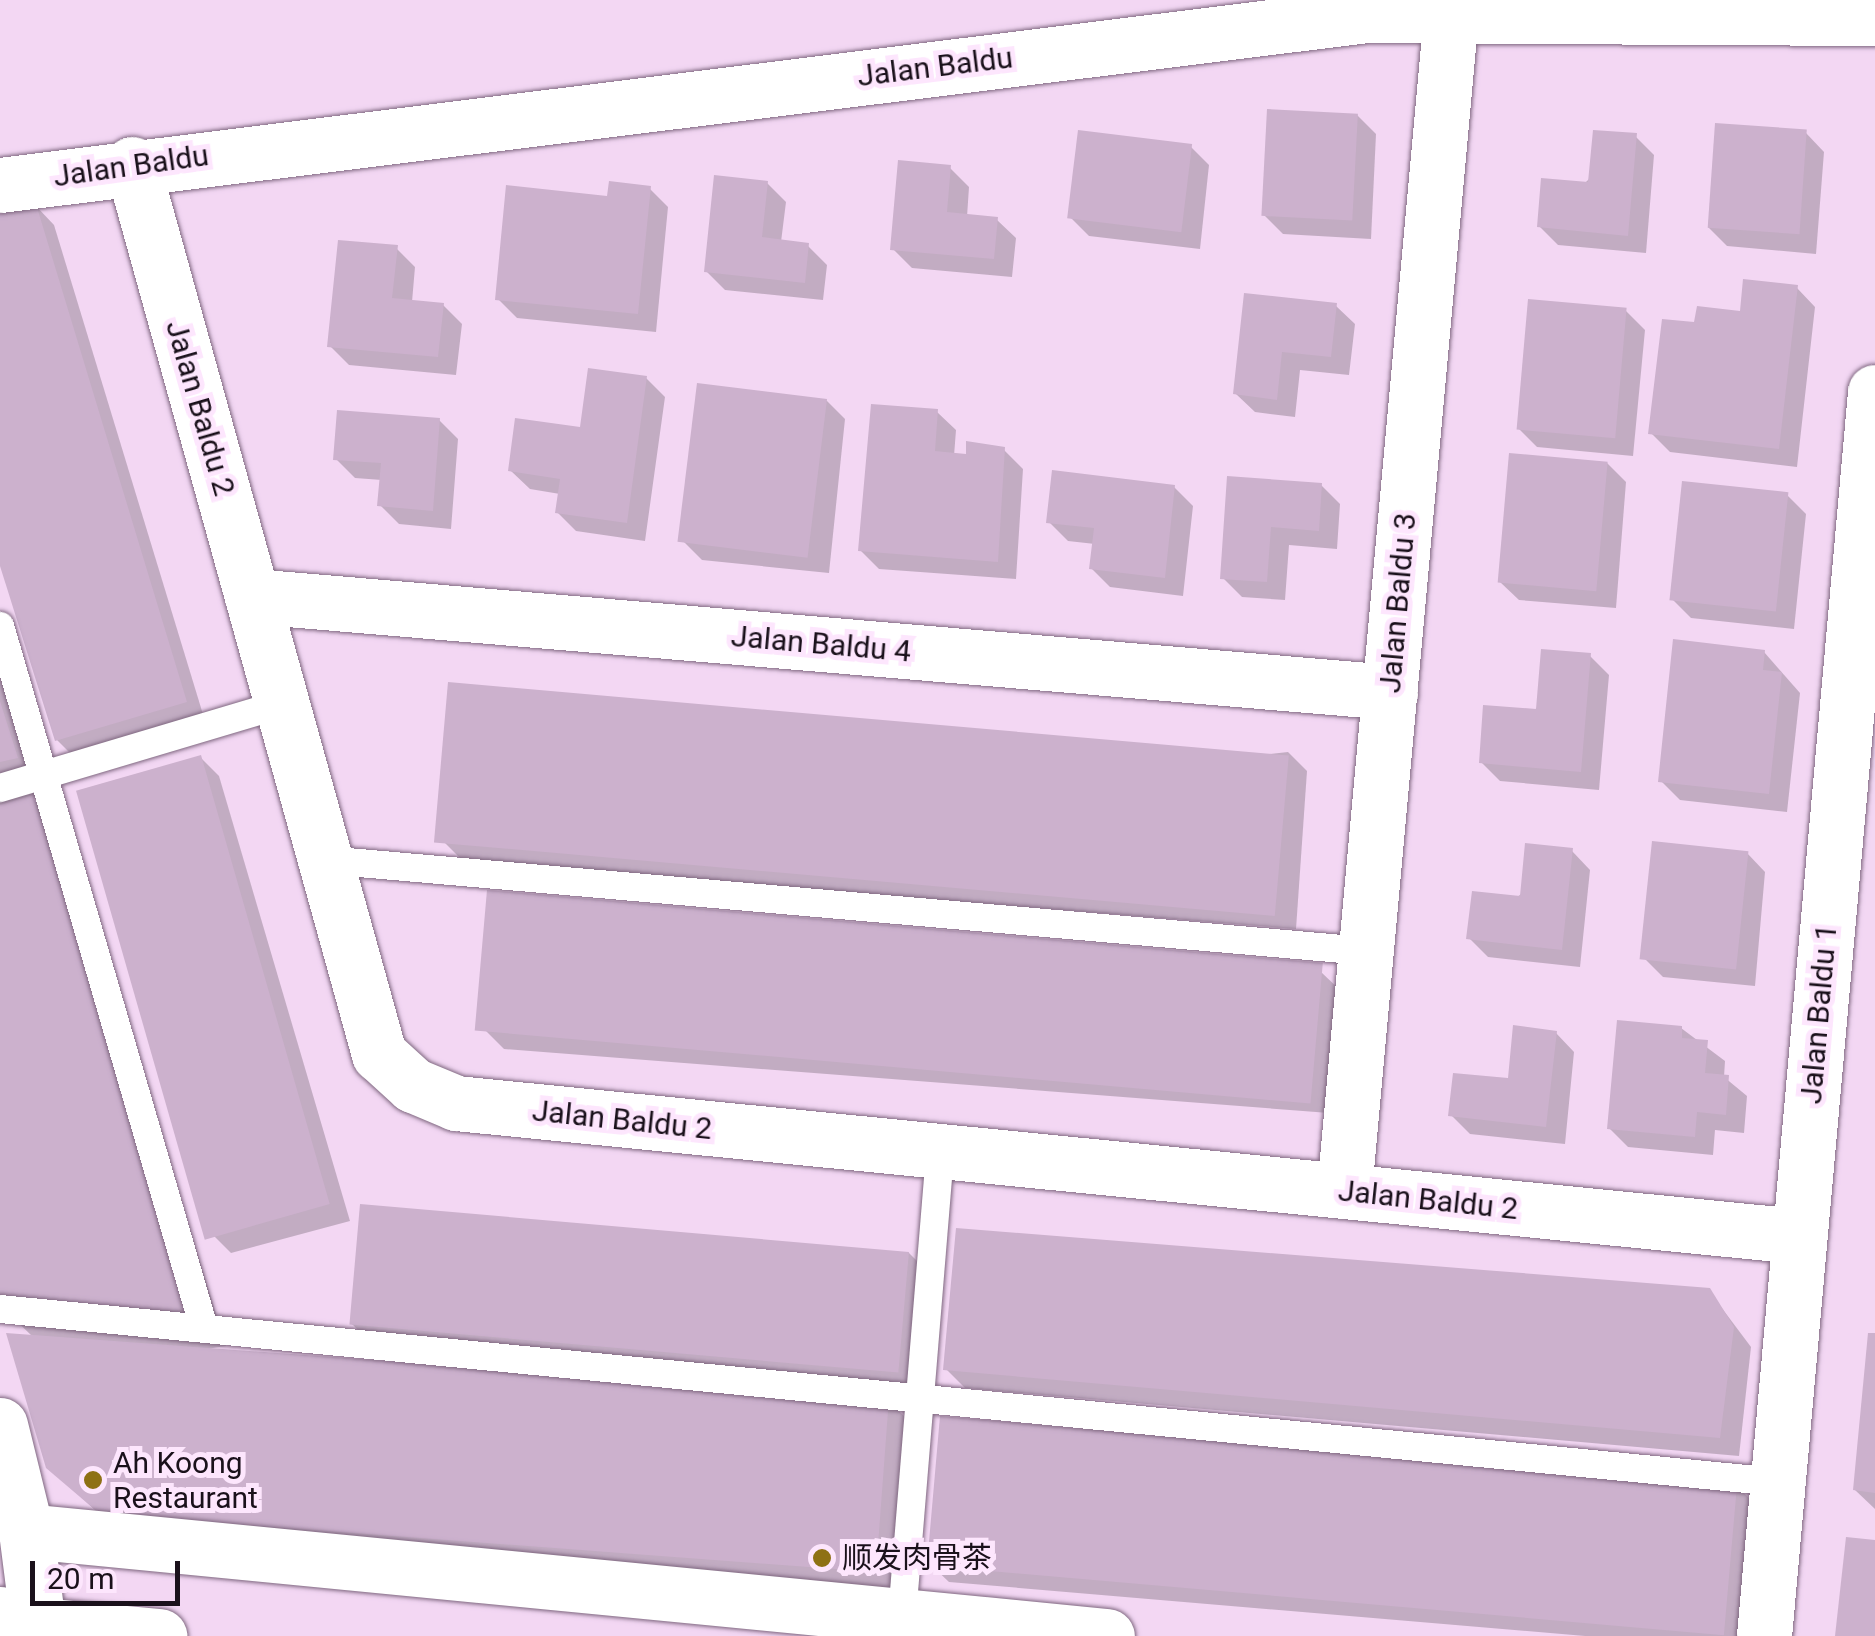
<!DOCTYPE html>
<meta charset="utf-8">
<style>
body{margin:0}
#map{position:relative;width:1875px;height:1636px;overflow:hidden;background:#f3d7f3;font-family:Roboto,"Noto Sans SC",sans-serif}
div>[style]{position:absolute}
.shadow>*{inset:0;background:#0003}
.building>*{inset:0;background:#ccb1cd;transform-origin:0 0}
.roads{filter:drop-shadow(0 0 2px #7f6780) drop-shadow(0 0 2px #7f6780)}
.service>*{height:28px;margin:-14px;padding:0 14px;transform-origin:14px;border-radius:14px;background:#fff}
.minor>*{height:55px;margin:-27.5px;padding:0 27.5px;transform-origin:27.5px;border-radius:27.5px;background:#fff}
.tertiary>*{height:55px;margin:-27.5px;padding:0 27.5px;transform-origin:27.5px;border-radius:27.5px;background:#fff}
.dots>*{width:28px;height:28px;translate:-50% -50%;box-sizing:border-box;border:5px solid #fde6fd;border-radius:50%}
span{translate:-50% -50%;white-space:nowrap;text-align:center;line-height:1.15;-webkit-text-stroke:10px #fde6fd;paint-order:stroke}
.street-label{font-size:30px;color:#1a111b}
.poi-label{font-size:30px;color:#1a111b}
.left{translate:0 -50%;text-align:left}
.scale{position:absolute;left:30px;top:1561px;width:150px;height:45px;box-sizing:border-box;border:5px solid #1a111b;border-top:0;padding-left:12px;font-size:30px;line-height:35px;white-space:nowrap;color:#1a111b;-webkit-text-stroke:8px #fde6fd;paint-order:stroke}
</style>
<div id="map">
<div class="shadow">
<i style="clip-path:polygon(1357px 115px,1376px 134px,1371px 239px,1283px 234px,1264px 215px)"></i>
<i style="clip-path:polygon(1806px 133px,1824px 152px,1816px 254px,1727px 246px,1708px 227px)"></i>
<i style="clip-path:polygon(1635px 136px,1654px 155px,1646px 253px,1558px 245px,1539px 226px)"></i>
<i style="clip-path:polygon(1191px 147px,1209px 165px,1200px 249px,1089px 236px,1070px 217px)"></i>
<i style="clip-path:polygon(950px 168px,969px 187px,967px 217px,997px 220px,1016px 238px,1012px 277px,912px 268px,893px 249px)"></i>
<i style="clip-path:polygon(767px 183px,786px 202px,781px 242px,808px 246px,827px 265px,823px 300px,725px 290px,706px 271px)"></i>
<i style="clip-path:polygon(649px 188px,668px 207px,656px 332px,517px 318px,498px 299px,609px 198px)"></i>
<i style="clip-path:polygon(36px 206px,54px 225px,205px 721px,76px 759px,57px 740px,0 558px,0 217px)"></i>
<i style="clip-path:polygon(396px 248px,415px 267px,412px 302px,443px 305px,462px 324px,456px 375px,349px 365px,330px 346px)"></i>
<i style="clip-path:polygon(1797px 288px,1815px 307px,1797px 467px,1670px 452px,1651px 433px,1697px 324px,1742px 314px)"></i>
<i style="clip-path:polygon(1246px 295px,1336px 306px,1355px 324px,1349px 375px,1300px 370px,1295px 417px,1255px 412px,1236px 394px)"></i>
<i style="clip-path:polygon(1626px 311px,1645px 330px,1633px 456px,1537px 447px,1518px 428px)"></i>
<i style="clip-path:polygon(646px 378px,665px 397px,645px 541px,576px 531px,557px 512px,560px 494px,530px 489px,511px 471px,582px 430px)"></i>
<i style="clip-path:polygon(826px 400px,845px 419px,829px 573px,702px 560px,683px 541px)"></i>
<i style="clip-path:polygon(937px 412px,956px 430px,954px 456px,1004px 450px,1023px 469px,1016px 579px,879px 569px,860px 550px)"></i>
<i style="clip-path:polygon(439px 420px,458px 439px,451px 529px,399px 524px,380px 505px,382px 480px,355px 478px,336px 459px)"></i>
<i style="clip-path:polygon(1607px 463px,1626px 482px,1616px 608px,1519px 600px,1500px 582px)"></i>
<i style="clip-path:polygon(1230px 479px,1321px 485px,1340px 504px,1337px 549px,1289px 545px,1285px 600px,1242px 597px,1223px 578px)"></i>
<i style="clip-path:polygon(1174px 487px,1193px 506px,1183px 596px,1110px 587px,1091px 568px,1095px 544px,1068px 541px,1049px 522px)"></i>
<i style="clip-path:polygon(1787px 495px,1806px 514px,1794px 629px,1691px 618px,1672px 599px)"></i>
<i style="clip-path:polygon(0 619px,53px 793px,33px 799px,68px 834px,226px 1346px,200px 1350px,888px 1400px,924px 1436px,912px 1607px,139px 1550px,48px 1467px,33px 1337px,0 1305px)"></i>
<i style="clip-path:polygon(1764px 652px,1800px 693px,1787px 812px,1680px 800px,1661px 781px)"></i>
<i style="clip-path:polygon(1590px 656px,1609px 675px,1599px 790px,1500px 781px,1481px 762px)"></i>
<i style="clip-path:polygon(1288px 752px,1307px 771px,1296px 929px,463px 861px,444px 842px)"></i>
<i style="clip-path:polygon(200px 757px,219px 776px,350px 1221px,231px 1253px,212px 1234px)"></i>
<i style="clip-path:polygon(1572px 851px,1590px 870px,1580px 967px,1488px 957px,1469px 938px)"></i>
<i style="clip-path:polygon(1747px 853px,1765px 872px,1755px 986px,1663px 977px,1644px 958px)"></i>
<i style="clip-path:polygon(1321px 972px,1340px 990px,1329px 1113px,504px 1049px,485px 1030px)"></i>
<i style="clip-path:polygon(1681px 1028px,1725px 1061px,1724px 1077px,1747px 1096px,1744px 1133px,1715px 1130px,1713px 1155px,1628px 1147px,1609px 1128px)"></i>
<i style="clip-path:polygon(1556px 1033px,1574px 1052px,1565px 1144px,1470px 1134px,1451px 1115px,1510px 1081px)"></i>
<i style="clip-path:polygon(908px 1252px,927px 1271px,917px 1389px,371px 1343px,352px 1324px)"></i>
<i style="clip-path:polygon(1709px 1291px,1751px 1347px,1739px 1456px,965px 1388px,946px 1369px)"></i>
<i style="clip-path:polygon(1875px 1336px,1875px 1509px,1855px 1490px)"></i>
<i style="clip-path:polygon(1736px 1485px,1755px 1504px,1744px 1636px,1585px 1636px,949px 1582px,930px 1564px)"></i>
</div>
<div class="building">
<i style="left:1267px;top:109px;width:91px;height:107px;rotate:3deg"></i>
<i style="left:1715px;top:123px;width:92px;height:105px;rotate:4deg"></i>
<i style="left:1078px;top:130px;width:115px;height:89px;rotate:7deg"></i>
<i style="clip-path:polygon(1593px 130px,1637px 133px,1628px 236px,1537px 227px,1541px 178px,1588px 182px)"></i>
<i style="clip-path:polygon(898px 160px,951px 165px,947px 212px,998px 217px,994px 259px,890px 250px)"></i>
<i style="clip-path:polygon(714px 175px,768px 181px,762px 237px,809px 243px,805px 283px,704px 272px)"></i>
<i style="clip-path:polygon(609px 181px,651px 186px,638px 314px,495px 300px,506px 185px,607px 196px)"></i>
<i style="clip-path:polygon(36px 204px,187px 702px,55px 741px,0 566px,0 214px)"></i>
<i style="clip-path:polygon(338px 240px,398px 245px,392px 298px,444px 303px,438px 357px,327px 347px)"></i>
<i style="clip-path:polygon(1743px 279px,1798px 285px,1779px 449px,1648px 434px,1662px 319px,1694px 322px,1697px 306px,1740px 311px)"></i>
<i style="clip-path:polygon(1244px 293px,1337px 303px,1331px 357px,1282px 352px,1277px 400px,1233px 394px)"></i>
<i style="left:1528px;top:299px;width:99px;height:131px;rotate:5deg"></i>
<i style="clip-path:polygon(588px 368px,647px 376px,627px 523px,555px 513px,560px 479px,508px 471px,515px 418px,580px 427px)"></i>
<i style="left:697px;top:383px;width:131px;height:160px;rotate:7deg"></i>
<i style="clip-path:polygon(871px 404px,938px 409px,935px 451px,966px 454px,966px 441px,1005px 447px,998px 562px,858px 551px)"></i>
<i style="clip-path:polygon(337px 410px,440px 418px,433px 511px,377px 506px,381px 463px,333px 460px)"></i>
<i style="left:1509px;top:453px;width:99px;height:130px;rotate:5deg"></i>
<i style="clip-path:polygon(1052px 470px,1175px 485px,1165px 578px,1089px 569px,1094px 528px,1046px 523px)"></i>
<i style="clip-path:polygon(1227px 476px,1322px 483px,1319px 531px,1271px 527px,1267px 582px,1220px 579px)"></i>
<i style="left:1682px;top:481px;width:107px;height:120px;rotate:6deg"></i>
<i style="clip-path:polygon(1673px 639px,1765px 650px,1763px 670px,1782px 672px,1769px 794px,1658px 782px)"></i>
<i style="clip-path:polygon(1541px 649px,1591px 653px,1581px 772px,1479px 763px,1483px 705px,1536px 709px)"></i>
<i style="left:448px;top:682px;width:844px;height:161px;rotate:5deg"></i>
<i style="clip-path:polygon(0 701px,18px 758px,0 762px)"></i>
<i style="left:201px;top:755px;width:467px;height:130px;rotate:74deg"></i>
<i style="clip-path:polygon(33px 795px,191px 1311px,0 1303px,0 805px)"></i>
<i style="left:1652px;top:841px;width:97px;height:119px;rotate:6deg"></i>
<i style="clip-path:polygon(1525px 843px,1573px 848px,1562px 950px,1466px 939px,1472px 891px,1520px 896px)"></i>
<i style="left:487px;top:890px;width:839px;height:141px;rotate:5deg"></i>
<i style="clip-path:polygon(1617px 1020px,1682px 1026px,1682px 1038px,1708px 1040px,1705px 1073px,1729px 1075px,1726px 1115px,1697px 1112px,1695px 1137px,1607px 1129px)"></i>
<i style="clip-path:polygon(1513px 1025px,1557px 1031px,1546px 1127px,1448px 1116px,1453px 1073px,1508px 1078px)"></i>
<i style="left:360px;top:1204px;width:551px;height:121px;rotate:5deg"></i>
<i style="clip-path:polygon(956px 1228px,1710px 1288px,1734px 1327px,1720px 1438px,943px 1370px)"></i>
<i style="clip-path:polygon(6px 1333px,889px 1398px,876px 1572px,100px 1514px,46px 1468px)"></i>
<i style="clip-path:polygon(1868px 1333px,1875px 1333px,1875px 1493px,1853px 1490px)"></i>
<i style="left:940px;top:1416px;width:800px;height:150px;rotate:5deg"></i>
<i style="clip-path:polygon(1846px 1537px,1875px 1540px,1875px 1636px,1835px 1636px)"></i>
</div>
<div class="roads">
<div class="service">
<i style="left:0;top:626px;width:731px;rotate:73.8deg"></i>
<i style="left:0;top:788px;width:294px;rotate:-16.6deg"></i>
<i style="left:325px;top:860px;width:1045px;rotate:5deg"></i>
<i style="left:0;top:1309px;width:1785px;rotate:5.56deg"></i>
<i style="left:902px;top:1616px;width:467px;rotate:-85.3deg"></i>
</div>
<div class="minor">
<i style="left:132px;top:164px;width:924px;rotate:74.49deg"></i>
<i style="left:379px;top:1054px;width:46px;rotate:42.4deg"></i>
<i style="left:413px;top:1085px;width:47px;rotate:22.7deg"></i>
<i style="left:456px;top:1103px;width:1350px;rotate:5.66deg"></i>
<i style="left:0;top:185px;width:1378px;rotate:-7.09deg"></i>
<i style="left:1367px;top:15px;width:508px;rotate:0.34deg"></i>
<i style="left:252px;top:596px;width:1142px;rotate:4.82deg"></i>
<i style="left:1344px;top:1191px;width:1182px;rotate:-84.81deg"></i>
<i style="left:0;top:1425px;width:109px;rotate:76.2deg"></i>
<i style="left:26px;top:1531px;width:95px;rotate:82.7deg"></i>
<i style="left:26px;top:1531px;width:1086px;rotate:5.55deg"></i>
<i style="left:1764px;top:1636px;width:1249px;rotate:-84.9deg"></i>
</div>
<div class="tertiary">
<i style="left:0;top:1614px;width:40px;rotate:16deg"></i>
<i style="left:38px;top:1625px;width:122px;rotate:5.2deg"></i>
</div>
</div>
<div class="dots">
<i style="left:93px;top:1480px;background:#8e7115"></i>
<i style="left:822px;top:1558px;background:#8e7115"></i>
</div>
<div class="street-label">
<span style="left:935px;top:67px;rotate:-7deg">Jalan Baldu</span>
<span style="left:131px;top:166px;rotate:-8deg">Jalan Baldu</span>
<span style="left:200px;top:408px;rotate:74deg">Jalan Baldu 2</span>
<span style="left:1398px;top:603px;rotate:-85deg">Jalan Baldu 3</span>
<span style="left:821px;top:644px;rotate:5deg">Jalan Baldu 4</span>
<span style="left:1819px;top:1014px;rotate:-85deg">Jalan Baldu 1</span>
<span style="left:622px;top:1120px;rotate:6deg">Jalan Baldu 2</span>
<span style="left:1428px;top:1200px;rotate:6deg">Jalan Baldu 2</span>
</div>
<div class="poi-label">
<span class="left" style="left:113px;top:1480px">Ah Koong<br>Restaurant</span>
<span class="left" style="left:842px;top:1558px">顺发肉骨茶</span>
</div>
<div class="scale">20 m</div>
</div>
